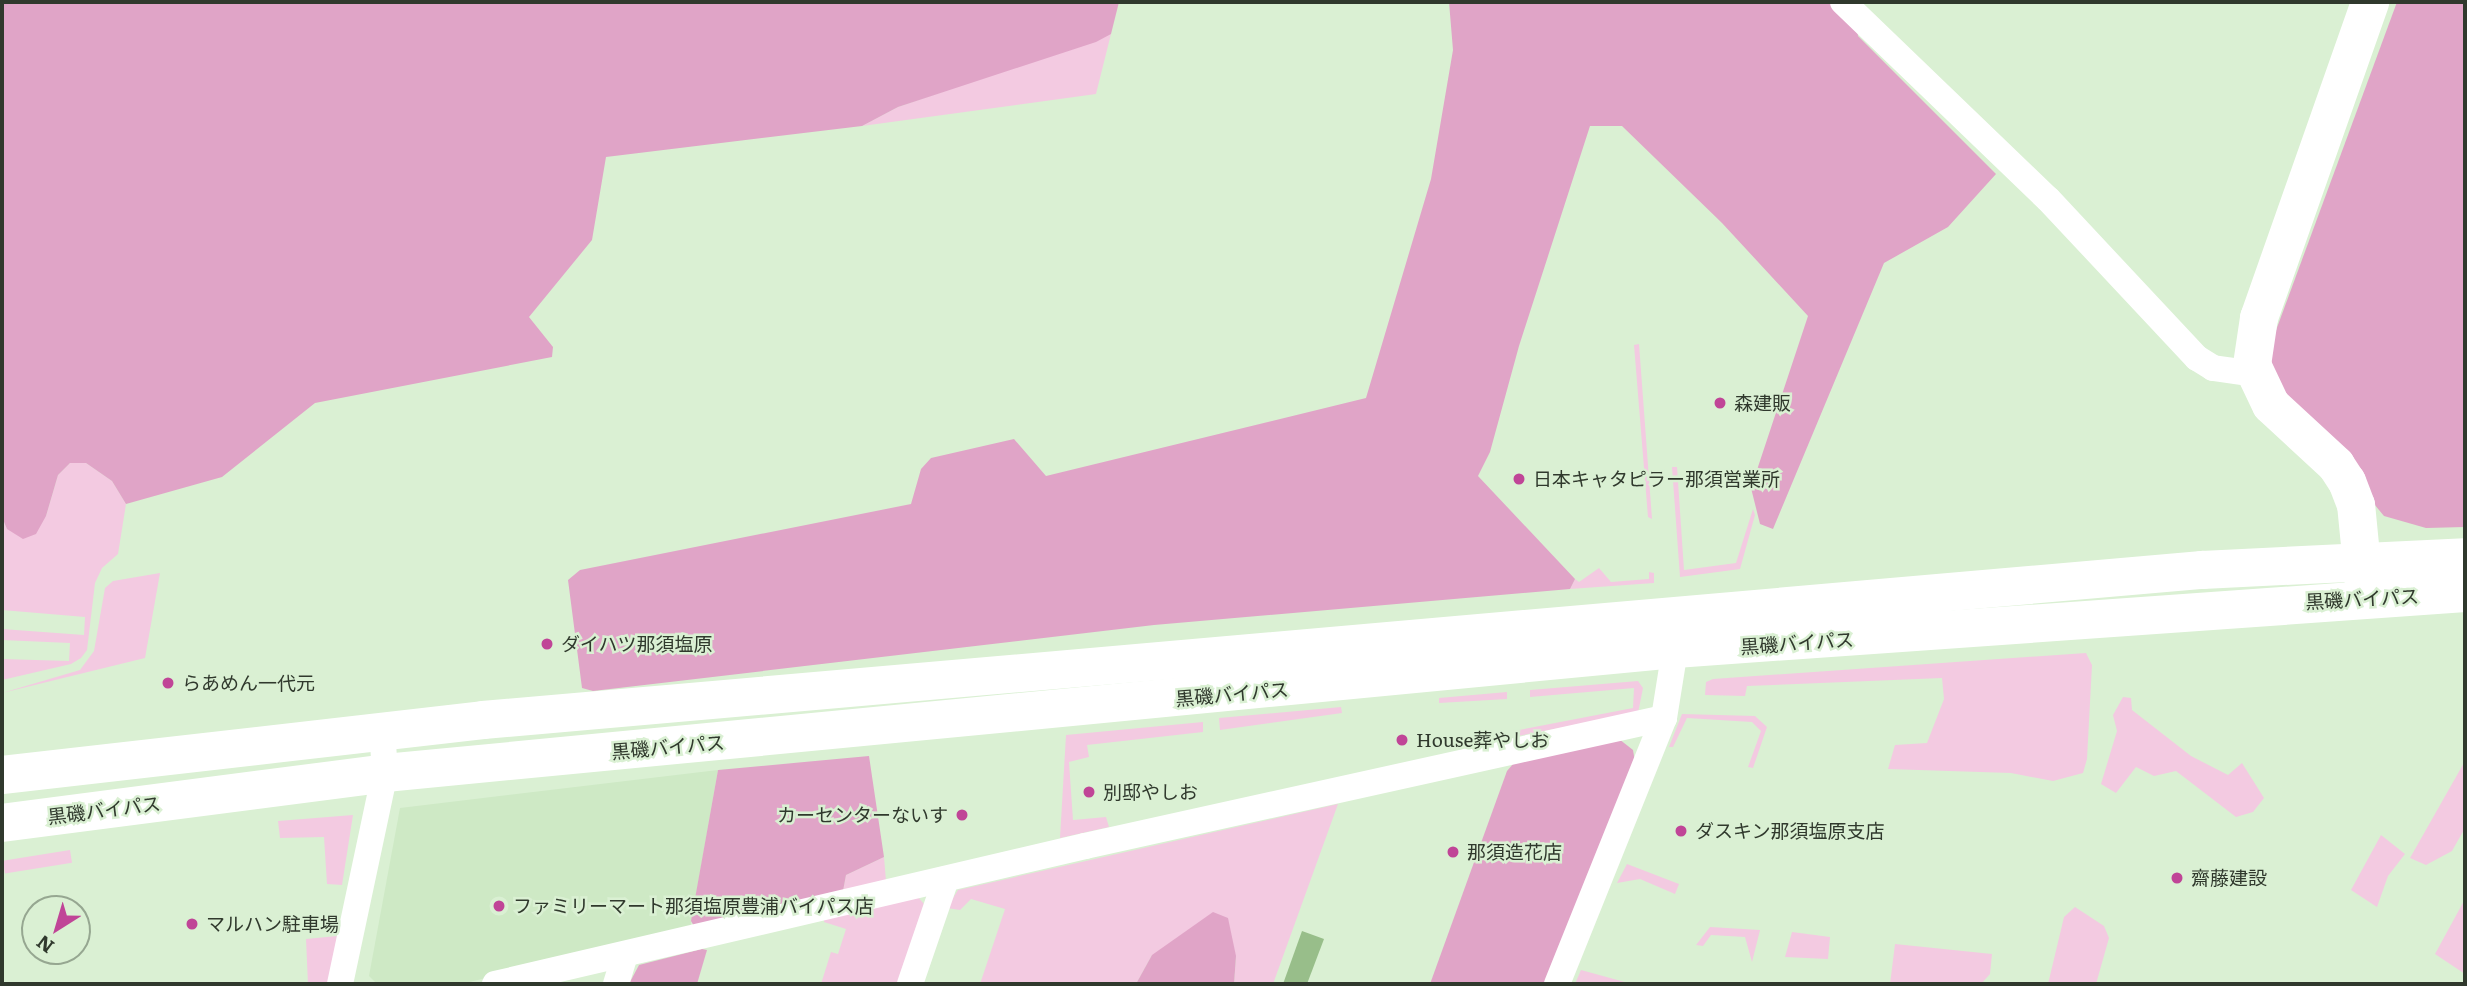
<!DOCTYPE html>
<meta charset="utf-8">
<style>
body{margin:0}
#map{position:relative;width:2467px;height:986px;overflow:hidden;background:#daf0d3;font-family:Literata,"Noto Sans JP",serif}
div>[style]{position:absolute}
.built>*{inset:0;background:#cee9c5}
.green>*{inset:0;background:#f3cae1;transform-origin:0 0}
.forest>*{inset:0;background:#e0a4c7}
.water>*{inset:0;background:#98be8a}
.street>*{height:26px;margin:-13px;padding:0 13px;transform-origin:13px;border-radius:13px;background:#fff}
.secondary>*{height:38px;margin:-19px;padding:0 19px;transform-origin:19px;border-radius:19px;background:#fff}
.highway>*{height:38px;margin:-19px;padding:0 19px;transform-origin:19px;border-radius:19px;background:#fff}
.dots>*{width:19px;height:19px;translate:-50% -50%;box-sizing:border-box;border:4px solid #daf0d3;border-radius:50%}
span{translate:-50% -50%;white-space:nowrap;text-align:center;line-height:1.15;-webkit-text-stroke:5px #daf0d3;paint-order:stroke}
.poi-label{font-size:19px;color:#30392d}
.left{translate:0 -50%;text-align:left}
.right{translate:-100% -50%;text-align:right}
.street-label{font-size:19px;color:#30392d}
.frame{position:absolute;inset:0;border:4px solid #30392d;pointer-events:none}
.north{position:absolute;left:21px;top:895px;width:70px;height:70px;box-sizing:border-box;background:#daf0d3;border:2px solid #96a791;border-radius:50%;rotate:217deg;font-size:19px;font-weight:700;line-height:28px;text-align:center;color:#30392d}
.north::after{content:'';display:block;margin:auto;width:24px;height:32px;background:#c04597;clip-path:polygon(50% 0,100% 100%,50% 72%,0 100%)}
</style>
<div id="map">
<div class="built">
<i style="clip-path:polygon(718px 770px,690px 929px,461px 984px,377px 984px,369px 976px,400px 808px)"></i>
</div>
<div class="green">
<i style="clip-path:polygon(1111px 34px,1096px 94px,862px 126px,898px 107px)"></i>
<i style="clip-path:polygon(1639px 344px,1652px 519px,1648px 517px,1634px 345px)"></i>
<i style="clip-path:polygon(70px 463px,86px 463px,112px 481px,126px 504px,118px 554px,102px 568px,95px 583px,87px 650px,81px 658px,71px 664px,2px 680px,2px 659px,69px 661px,70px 643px,2px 640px,2px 629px,84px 635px,85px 617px,2px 610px,2px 517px,7px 529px,46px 516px,58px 475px)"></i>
<i style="clip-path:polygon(1672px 467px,1677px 467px,1684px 570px,1736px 563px,1753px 509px,1755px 515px,1740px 569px,1680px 577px)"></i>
<i style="clip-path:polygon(1599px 568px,1611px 582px,1649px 579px,1649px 572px,1654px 573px,1654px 583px,1570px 589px,1575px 579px,1579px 582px)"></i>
<i style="clip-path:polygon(160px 573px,145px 658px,2px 693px,80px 670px,94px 651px,105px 588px,113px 581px)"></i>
<i style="clip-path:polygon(2086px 653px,2092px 665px,2087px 759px,2083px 773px,2053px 781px,2011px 773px,1888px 769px,1895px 745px,1927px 743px,1944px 699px,1942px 678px,1747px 686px,1745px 696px,1705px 695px,1706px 682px,1713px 679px)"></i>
<i style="clip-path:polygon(1638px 681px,1643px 688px,1638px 713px,1518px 736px,1519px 730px,1633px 708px,1634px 688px,1530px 697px,1530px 690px)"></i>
<i style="clip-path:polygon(1507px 692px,1507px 699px,1439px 703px,1439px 698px)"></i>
<i style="clip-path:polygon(2123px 697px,2131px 698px,2132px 710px,2191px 756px,2228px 775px,2242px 763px,2264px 798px,2253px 812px,2236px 817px,2176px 771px,2154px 776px,2136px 767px,2116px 793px,2101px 784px,2117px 731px,2113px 715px)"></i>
<i style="clip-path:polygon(1341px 707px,1342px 713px,1220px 730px,1219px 718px)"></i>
<i style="clip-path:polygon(1682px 714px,1755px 716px,1767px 727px,1753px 768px,1748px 767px,1761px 731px,1752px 722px,1687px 718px,1673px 747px,1669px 747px)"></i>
<i style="clip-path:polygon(1203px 722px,1203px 732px,1087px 745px,1089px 757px,1069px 762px,1073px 820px,1106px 817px,1109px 827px,1060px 838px,1066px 735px)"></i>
<i style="clip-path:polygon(2465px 761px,2465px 828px,2452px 851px,2426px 865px,2410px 858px)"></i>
<i style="clip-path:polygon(1338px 804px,1273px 984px,1234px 984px,1236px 956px,1152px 955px,1136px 984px,980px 984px,1005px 909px,971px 899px,960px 910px,947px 908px,958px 890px)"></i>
<i style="clip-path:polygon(353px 815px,342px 885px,327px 884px,324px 837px,280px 838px,278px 821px)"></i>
<i style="clip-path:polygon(2381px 835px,2405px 854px,2388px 876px,2377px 907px,2351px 890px)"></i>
<i style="left:70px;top:850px;width:13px;height:68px;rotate:81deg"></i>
<i style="clip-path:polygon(884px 857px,886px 881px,843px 891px,846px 875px)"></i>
<i style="clip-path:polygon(1627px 864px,1679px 884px,1675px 894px,1640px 879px,1617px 883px)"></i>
<i style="clip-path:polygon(918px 897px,924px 904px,897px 984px,821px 984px,831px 952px,838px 954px,846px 929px,824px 922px,824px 917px)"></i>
<i style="clip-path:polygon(2465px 899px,2465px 974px,2435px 954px)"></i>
<i style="clip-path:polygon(2075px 907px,2104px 926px,2109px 938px,2096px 984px,2048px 984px,2064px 917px)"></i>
<i style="clip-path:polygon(1710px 927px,1760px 930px,1752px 962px,1745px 937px,1711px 935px,1703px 946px,1696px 945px)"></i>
<i style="clip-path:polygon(1792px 932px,1830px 937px,1828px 959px,1785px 957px)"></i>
<i style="clip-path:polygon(337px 936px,329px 984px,308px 984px,306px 939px)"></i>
<i style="clip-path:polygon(1895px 944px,1992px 954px,1990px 974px,1981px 984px,1890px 984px)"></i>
<i style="clip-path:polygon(1581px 970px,1632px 984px,1575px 984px)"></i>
</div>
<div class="forest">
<i style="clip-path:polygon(2px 2px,1119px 2px,1111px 34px,1096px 42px,898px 107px,862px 126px,606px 157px,592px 240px,529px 317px,553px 347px,552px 357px,315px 403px,222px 477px,126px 504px,112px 481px,86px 463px,70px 463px,58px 475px,46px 516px,36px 534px,23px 539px,7px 529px,2px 517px)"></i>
<i style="clip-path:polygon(1449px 2px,1854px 2px,1858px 36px,1996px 174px,1948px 227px,1884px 263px,1773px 529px,1760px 524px,1751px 488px,1808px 316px,1722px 223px,1622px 126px,1590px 126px,1519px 346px,1490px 452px,1478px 476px,1575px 579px,1570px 589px,1154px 625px,593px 691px,582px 688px,568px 580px,580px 570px,911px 504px,921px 469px,931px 458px,1014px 439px,1046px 476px,1366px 398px,1431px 179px,1453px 50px)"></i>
<i style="clip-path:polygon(2397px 2px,2465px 2px,2465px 527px,2426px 528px,2384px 516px,2279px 389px,2268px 352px)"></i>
<i style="clip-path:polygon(1619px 739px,1633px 750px,1636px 768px,1549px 984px,1430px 984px,1507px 771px,1513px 764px)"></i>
<i style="clip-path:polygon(869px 756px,884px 857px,846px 875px,843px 891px,694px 926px,691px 921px,718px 770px)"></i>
<i style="clip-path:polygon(1213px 912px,1228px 918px,1236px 956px,1234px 984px,1136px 984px,1152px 955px)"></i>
<i style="clip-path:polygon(702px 949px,707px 950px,697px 984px,629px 984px,639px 965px)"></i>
</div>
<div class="water">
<i style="clip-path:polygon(1302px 931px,1324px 939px,1307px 984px,1283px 984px)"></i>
</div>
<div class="street">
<i style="left:1843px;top:2px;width:284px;rotate:43.9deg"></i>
<i style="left:2048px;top:199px;width:218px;rotate:46.9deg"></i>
<i style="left:2197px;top:358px;width:19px;rotate:32deg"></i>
<i style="left:2213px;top:368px;width:42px;rotate:8.1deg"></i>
<i style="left:340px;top:984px;width:216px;rotate:-78deg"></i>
<i style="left:385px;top:773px;width:44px;rotate:-93.9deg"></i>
<i style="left:495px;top:984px;width:606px;rotate:-13.16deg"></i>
<i style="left:1085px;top:846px;width:593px;rotate:-12.47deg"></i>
<i style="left:616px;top:984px;width:31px;rotate:-73deg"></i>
<i style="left:910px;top:984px;width:111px;rotate:-71.1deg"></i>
<i style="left:1557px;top:984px;width:287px;rotate:-68.1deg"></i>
<i style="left:1664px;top:718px;width:70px;rotate:-80.9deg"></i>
</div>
<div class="secondary">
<i style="left:2365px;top:596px;width:91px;rotate:-95.6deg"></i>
<i style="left:2356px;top:505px;width:25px;rotate:-111deg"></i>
<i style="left:2347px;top:482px;width:20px;rotate:-123deg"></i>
<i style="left:2336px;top:465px;width:88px;rotate:-137.3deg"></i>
<i style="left:2271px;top:405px;width:44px;rotate:-115.4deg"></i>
<i style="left:2252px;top:365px;width:48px;rotate:-81.5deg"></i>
<i style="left:2259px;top:318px;width:335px;rotate:-70.6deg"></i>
</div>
<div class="highway">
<i style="left:2px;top:775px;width:484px;rotate:-6.5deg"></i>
<i style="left:483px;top:720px;width:1726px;rotate:-4.99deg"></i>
<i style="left:2202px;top:570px;width:263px;rotate:-2.8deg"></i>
<i style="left:2px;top:823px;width:386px;rotate:-7.4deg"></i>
<i style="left:385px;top:773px;width:1296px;rotate:-5.49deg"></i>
<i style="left:1675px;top:649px;width:792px;rotate:-4.05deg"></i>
</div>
<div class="dots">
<i style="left:1720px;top:403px;background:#c04597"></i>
<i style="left:1519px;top:479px;background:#c04597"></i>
<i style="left:547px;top:644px;background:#c04597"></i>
<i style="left:168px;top:683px;background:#c04597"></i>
<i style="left:1402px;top:740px;background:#c04597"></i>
<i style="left:1089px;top:792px;background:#c04597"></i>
<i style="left:962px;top:815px;background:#c04597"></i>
<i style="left:1681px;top:831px;background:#c04597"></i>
<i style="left:1453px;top:852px;background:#c04597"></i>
<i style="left:2177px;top:878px;background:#c04597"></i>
<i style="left:499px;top:906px;background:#c04597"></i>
<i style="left:192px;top:924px;background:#c04597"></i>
</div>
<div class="poi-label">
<span class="left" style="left:1734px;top:403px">森建販</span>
<span class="left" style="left:1533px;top:479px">日本キャタピラー那須営業所</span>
<span class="left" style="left:561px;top:644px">ダイハツ那須塩原</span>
<span class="left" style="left:182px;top:683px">らあめん一代元</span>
<span class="left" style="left:1416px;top:740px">House葬やしお</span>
<span class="left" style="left:1103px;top:792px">別邸やしお</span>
<span class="right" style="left:948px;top:815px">カーセンターないす</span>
<span class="left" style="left:1695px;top:831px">ダスキン那須塩原支店</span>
<span class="left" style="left:1467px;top:852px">那須造花店</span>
<span class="left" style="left:2191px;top:878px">齋藤建設</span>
<span class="left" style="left:513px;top:906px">ファミリーマート那須塩原豊浦バイパス店</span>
<span class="left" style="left:206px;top:924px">マルハン駐車場</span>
</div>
<div class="street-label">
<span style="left:2362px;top:599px;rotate:-3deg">黒磯バイパス</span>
<span style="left:1797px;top:643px;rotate:-4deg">黒磯バイパス</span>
<span style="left:1232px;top:694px;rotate:-5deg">黒磯バイパス</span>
<span style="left:668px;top:747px;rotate:-5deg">黒磯バイパス</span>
<span style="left:104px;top:810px;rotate:-7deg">黒磯バイパス</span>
</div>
<div class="frame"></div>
<div class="north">N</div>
</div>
